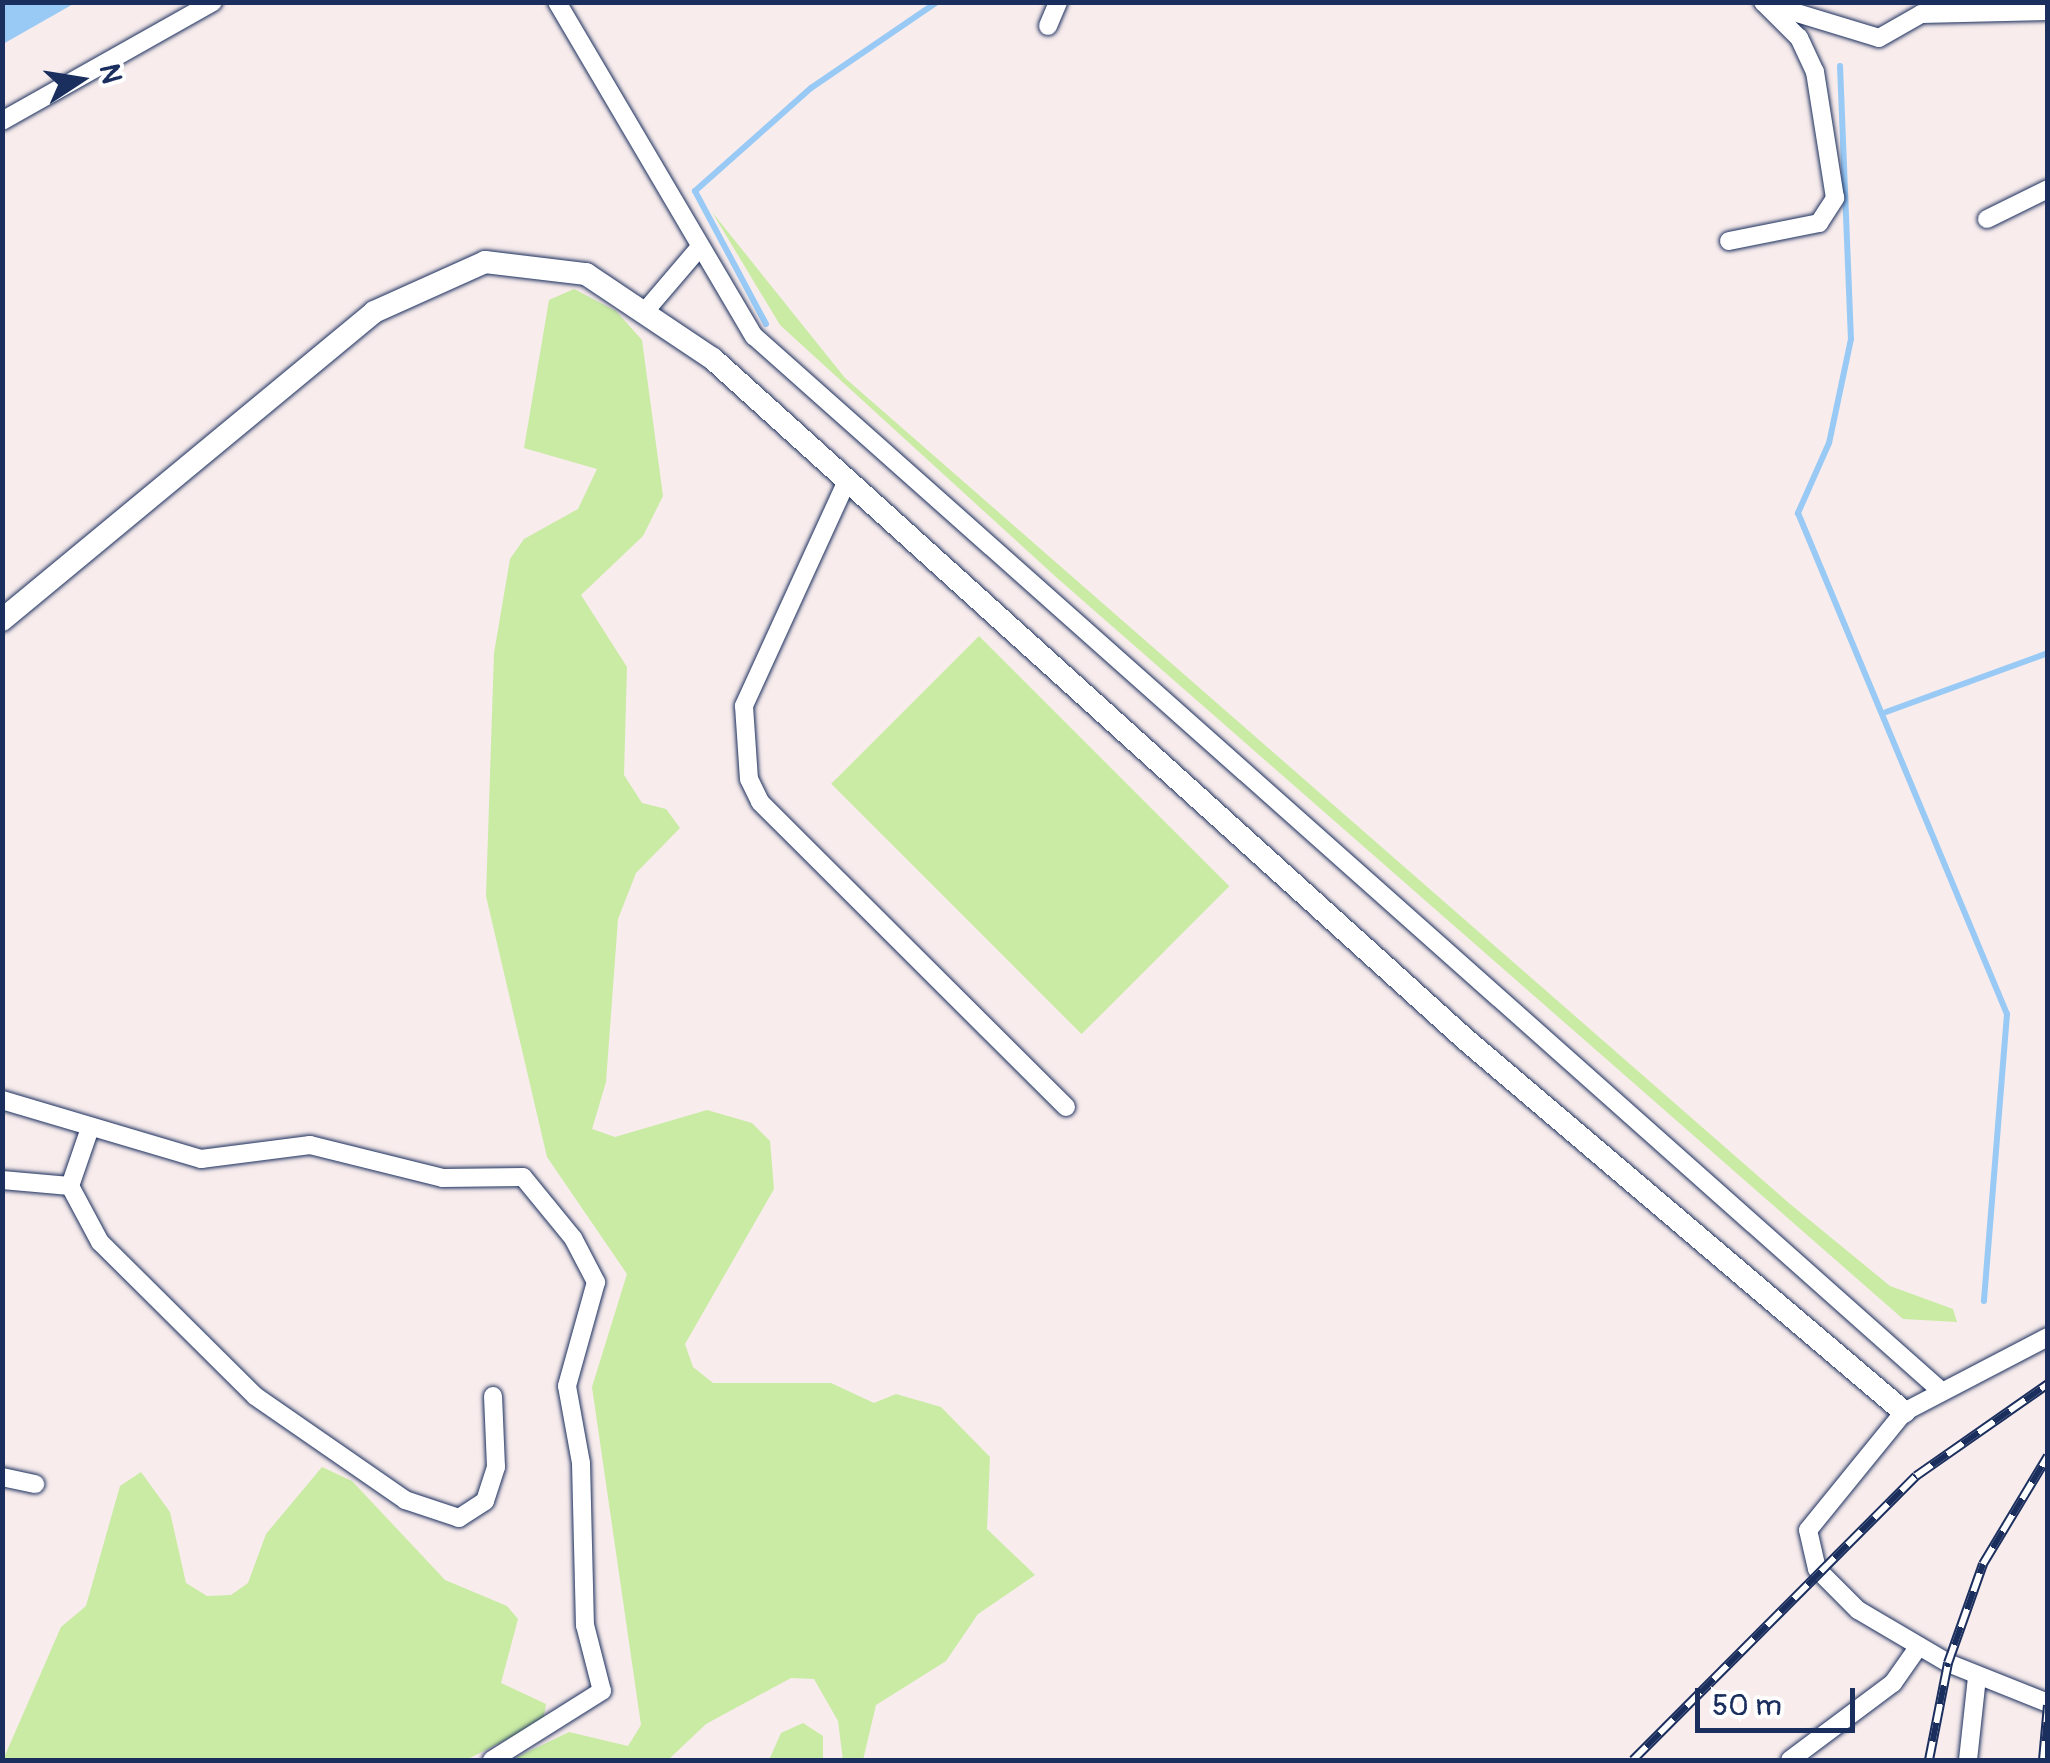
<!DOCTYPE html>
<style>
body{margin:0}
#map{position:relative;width:2050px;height:1763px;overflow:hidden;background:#f8ecec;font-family:Pangolin,sans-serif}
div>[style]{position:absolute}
.green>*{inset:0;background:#c9eba4;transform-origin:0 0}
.water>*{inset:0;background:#99caf5}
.stream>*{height:6px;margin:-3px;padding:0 3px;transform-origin:3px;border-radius:3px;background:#99caf5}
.roads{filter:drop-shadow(0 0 2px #1b2f5e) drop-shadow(0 0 2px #1b2f5e)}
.street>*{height:18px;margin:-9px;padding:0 9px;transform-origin:9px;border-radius:9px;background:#fff}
.secondary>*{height:22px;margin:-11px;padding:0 11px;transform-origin:11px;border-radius:11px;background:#fff}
.rail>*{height:10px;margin-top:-5px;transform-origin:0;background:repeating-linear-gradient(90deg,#fff 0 19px,#1b2f5e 0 38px);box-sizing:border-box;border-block:2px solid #1b2f5e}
span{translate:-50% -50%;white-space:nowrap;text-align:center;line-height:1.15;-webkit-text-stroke:10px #fff;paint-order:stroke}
.frame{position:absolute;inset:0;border:5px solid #1b2f5e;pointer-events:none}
.north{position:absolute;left:30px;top:30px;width:100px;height:100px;-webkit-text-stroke:8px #fff;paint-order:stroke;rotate:78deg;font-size:28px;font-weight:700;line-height:40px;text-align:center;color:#1b2f5e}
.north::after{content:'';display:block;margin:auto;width:35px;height:45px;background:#1b2f5e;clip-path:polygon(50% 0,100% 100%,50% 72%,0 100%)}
.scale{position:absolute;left:1695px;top:1688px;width:160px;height:45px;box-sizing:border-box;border:5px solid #1b2f5e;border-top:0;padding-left:12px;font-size:30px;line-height:35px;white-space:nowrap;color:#1b2f5e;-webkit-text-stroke:8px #fff;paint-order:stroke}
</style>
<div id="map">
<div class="green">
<i style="clip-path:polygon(712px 212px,845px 378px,1790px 1204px,1890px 1286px,1953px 1309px,1957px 1322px,1903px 1319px,1056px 577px,780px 325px)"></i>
<i style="clip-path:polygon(574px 289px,616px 311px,642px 340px,663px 496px,643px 536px,581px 595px,627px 667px,624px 775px,642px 803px,666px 809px,680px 828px,636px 873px,618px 919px,606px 1082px,592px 1129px,615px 1137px,707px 1110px,752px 1123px,770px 1141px,774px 1189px,685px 1344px,693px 1367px,713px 1383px,831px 1383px,874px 1403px,896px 1394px,941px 1407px,990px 1457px,987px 1529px,1035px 1575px,978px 1614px,946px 1661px,876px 1705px,863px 1760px,843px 1760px,838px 1721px,814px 1679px,791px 1678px,706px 1724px,668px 1760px,511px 1760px,569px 1732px,628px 1746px,641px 1725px,592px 1387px,627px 1274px,547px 1157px,486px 896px,494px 653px,510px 559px,524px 539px,578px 509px,597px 469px,524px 448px,549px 300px)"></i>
<i style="left:979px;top:636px;width:354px;height:209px;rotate:45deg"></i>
<i style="clip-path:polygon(322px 1467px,352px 1481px,445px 1580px,507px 1606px,518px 1619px,501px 1683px,546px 1704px,543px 1721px,466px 1760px,3px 1760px,61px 1627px,86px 1606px,120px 1486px,141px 1472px,170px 1512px,186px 1583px,207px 1596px,231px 1595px,248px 1583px,266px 1534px)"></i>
<i style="clip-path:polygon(803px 1723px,823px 1736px,823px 1760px,769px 1760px,781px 1733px)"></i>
</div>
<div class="water">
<i style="clip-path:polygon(3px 2px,75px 2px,75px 3px,3px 44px)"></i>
</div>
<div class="stream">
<i style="left:1840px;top:66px;width:273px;rotate:87.7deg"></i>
<i style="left:1851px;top:339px;width:106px;rotate:101.9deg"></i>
<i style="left:1829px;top:443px;width:77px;rotate:113.9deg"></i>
<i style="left:1798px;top:513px;width:543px;rotate:67.36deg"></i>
<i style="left:2007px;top:1014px;width:288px;rotate:94.6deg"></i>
<i style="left:766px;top:324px;width:151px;rotate:-118.1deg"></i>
<i style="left:695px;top:191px;width:155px;rotate:-41.6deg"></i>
<i style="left:811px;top:88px;width:153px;rotate:-34.3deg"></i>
<i style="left:1886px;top:712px;width:172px;rotate:-20deg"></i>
</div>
<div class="roads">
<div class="street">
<i style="left:557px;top:2px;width:388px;rotate:59.5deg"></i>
<i style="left:754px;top:336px;width:1589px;rotate:41.63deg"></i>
<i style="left:1764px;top:3px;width:120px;rotate:16.9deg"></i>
<i style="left:1879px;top:38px;width:48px;rotate:-29.7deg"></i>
<i style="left:1921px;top:14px;width:127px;rotate:-1.4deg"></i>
<i style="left:1048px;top:26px;width:26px;rotate:-67deg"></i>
<i style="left:2px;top:121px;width:242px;rotate:-29.4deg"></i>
<i style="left:1987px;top:219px;width:68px;rotate:-26.2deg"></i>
<i style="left:1729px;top:241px;width:92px;rotate:-11.3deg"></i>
<i style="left:1819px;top:223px;width:30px;rotate:-57deg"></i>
<i style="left:1835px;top:198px;width:128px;rotate:-99deg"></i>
<i style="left:1815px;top:72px;width:38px;rotate:-115deg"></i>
<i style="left:1799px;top:38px;width:51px;rotate:-135deg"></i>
<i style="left:647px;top:309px;width:82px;rotate:-49.5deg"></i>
<i style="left:845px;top:485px;width:243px;rotate:114.6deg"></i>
<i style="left:744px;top:706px;width:73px;rotate:86.1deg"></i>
<i style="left:749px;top:779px;width:25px;rotate:64deg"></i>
<i style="left:760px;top:802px;width:432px;rotate:44.9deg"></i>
<i style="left:2px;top:1100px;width:208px;rotate:16.5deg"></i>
<i style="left:201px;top:1159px;width:110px;rotate:-7.3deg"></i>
<i style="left:310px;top:1145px;width:137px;rotate:13.9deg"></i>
<i style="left:443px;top:1178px;width:80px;rotate:-0.7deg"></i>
<i style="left:523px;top:1177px;width:79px;rotate:50.7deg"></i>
<i style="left:573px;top:1238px;width:50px;rotate:62.4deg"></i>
<i style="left:596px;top:1282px;width:108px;rotate:105.6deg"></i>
<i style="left:567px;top:1386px;width:78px;rotate:79.7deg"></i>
<i style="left:581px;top:1463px;width:162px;rotate:88.6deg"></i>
<i style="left:585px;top:1625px;width:68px;rotate:75.6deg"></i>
<i style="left:602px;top:1691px;width:130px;rotate:147.9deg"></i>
<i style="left:90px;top:1128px;width:61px;rotate:109deg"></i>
<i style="left:70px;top:1186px;width:64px;rotate:61.8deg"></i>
<i style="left:100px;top:1242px;width:218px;rotate:44.8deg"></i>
<i style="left:255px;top:1396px;width:183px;rotate:34.7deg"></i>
<i style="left:405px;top:1500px;width:57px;rotate:18.4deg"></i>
<i style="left:459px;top:1518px;width:31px;rotate:-33deg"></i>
<i style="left:485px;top:1501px;width:36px;rotate:-72deg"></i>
<i style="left:496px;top:1467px;width:71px;rotate:-92.4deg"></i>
<i style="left:2px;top:1180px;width:68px;rotate:5deg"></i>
<i style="left:2048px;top:1337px;width:162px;rotate:152.5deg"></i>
<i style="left:1904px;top:1412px;width:152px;rotate:129.1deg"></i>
<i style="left:1808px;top:1530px;width:40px;rotate:77deg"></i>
<i style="left:1817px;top:1569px;width:58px;rotate:45deg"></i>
<i style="left:1858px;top:1610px;width:104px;rotate:30.5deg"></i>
<i style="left:1948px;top:1663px;width:108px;rotate:21.8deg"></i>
<i style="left:2px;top:1477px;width:34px;rotate:12deg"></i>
<i style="left:1790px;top:1760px;width:129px;rotate:-36.8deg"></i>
<i style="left:1893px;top:1683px;width:45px;rotate:-54.9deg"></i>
<i style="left:1968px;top:1760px;width:83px;rotate:-83.8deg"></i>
</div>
<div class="secondary">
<i style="left:2px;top:620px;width:483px;rotate:-39.6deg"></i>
<i style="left:374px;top:312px;width:122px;rotate:-24.2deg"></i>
<i style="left:485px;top:262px;width:102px;rotate:6.8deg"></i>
<i style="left:586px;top:274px;width:153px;rotate:33.8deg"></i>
<i style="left:713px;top:359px;width:1014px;rotate:42.12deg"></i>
<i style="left:1465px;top:1039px;width:576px;rotate:40.35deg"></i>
</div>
</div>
<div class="rail">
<i style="left:1633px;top:1760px;width:401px;rotate:-45.1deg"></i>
<i style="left:1916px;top:1476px;width:161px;rotate:-34.9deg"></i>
<i style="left:1929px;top:1760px;width:99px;rotate:-78.9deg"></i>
<i style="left:1948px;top:1663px;width:105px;rotate:-70.5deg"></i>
<i style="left:1983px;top:1564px;width:126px;rotate:-59deg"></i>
<i style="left:2043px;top:1760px;width:55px;rotate:-84.8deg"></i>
</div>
<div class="frame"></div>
<div class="north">N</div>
<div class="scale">50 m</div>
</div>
